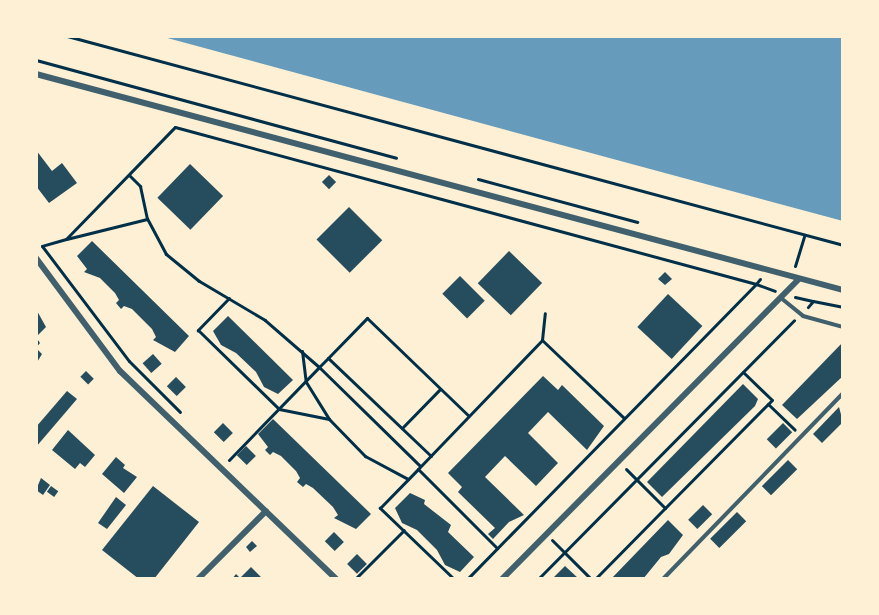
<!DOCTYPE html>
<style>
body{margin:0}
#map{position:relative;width:879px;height:615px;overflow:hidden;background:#fdf0d5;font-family:Barlow,sans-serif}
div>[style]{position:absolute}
.water>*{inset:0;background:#669bbc}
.building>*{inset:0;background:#264d5e;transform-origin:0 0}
.path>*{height:3px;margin:-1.5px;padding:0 1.5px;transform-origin:1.5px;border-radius:1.5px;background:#003049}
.service>*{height:4px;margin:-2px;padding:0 2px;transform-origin:2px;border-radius:2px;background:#3f606c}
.minor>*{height:6px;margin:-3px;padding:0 3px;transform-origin:3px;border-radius:3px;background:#3f606c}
span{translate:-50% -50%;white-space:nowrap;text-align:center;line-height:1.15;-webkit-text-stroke:4.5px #fdf0d5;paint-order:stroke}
.frame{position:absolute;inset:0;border:38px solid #fdf0d5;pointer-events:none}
</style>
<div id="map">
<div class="water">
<i style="clip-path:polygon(160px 36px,843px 36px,843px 221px,602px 156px)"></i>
</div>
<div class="building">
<i style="clip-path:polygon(36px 150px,52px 171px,62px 163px,77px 183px,49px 203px,36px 186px)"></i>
<i style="left:190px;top:164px;width:46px;height:47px;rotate:44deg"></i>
<i style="left:329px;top:175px;width:10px;height:10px;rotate:45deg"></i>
<i style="left:349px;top:207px;width:47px;height:46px;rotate:45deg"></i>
<i style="clip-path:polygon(92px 241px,189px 336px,175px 352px,153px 340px,156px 337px,152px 329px,132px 309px,124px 306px,121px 309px,116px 303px,119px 300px,115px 293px,100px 278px,84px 272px,87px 269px,77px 256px)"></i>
<i style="left:509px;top:251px;width:46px;height:45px;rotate:44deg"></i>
<i style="clip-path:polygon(665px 272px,672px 279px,665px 285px,658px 279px)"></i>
<i style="left:460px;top:276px;width:35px;height:25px;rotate:45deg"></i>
<i style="left:668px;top:294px;width:47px;height:45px;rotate:43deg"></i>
<i style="clip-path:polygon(36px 309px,46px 327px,36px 337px,40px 343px,36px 348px,42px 354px,36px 364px)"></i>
<i style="clip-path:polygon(228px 316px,293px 380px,278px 394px,264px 387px,256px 372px,236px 353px,221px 345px,213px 331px)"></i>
<i style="clip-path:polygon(843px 342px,843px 376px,797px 419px,782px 405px)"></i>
<i style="left:153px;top:354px;width:13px;height:14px;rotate:48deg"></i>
<i style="left:86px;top:371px;width:11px;height:8px;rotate:45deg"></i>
<i style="clip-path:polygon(543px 376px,558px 390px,562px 385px,604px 426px,587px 450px,548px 412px,528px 433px,558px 463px,536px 486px,505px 456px,485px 477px,524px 515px,509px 522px,493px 539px,488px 534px,495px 528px,458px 492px,462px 487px,448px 473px)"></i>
<i style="left:176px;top:377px;width:14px;height:13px;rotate:45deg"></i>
<i style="clip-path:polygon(743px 384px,758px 399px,755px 406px,662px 497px,647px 482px)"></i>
<i style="clip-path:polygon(67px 391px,77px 399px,36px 447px,36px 427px)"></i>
<i style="clip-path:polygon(839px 407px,843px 422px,822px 443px,813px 434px)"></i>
<i style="clip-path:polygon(273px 419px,371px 514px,356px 529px,334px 518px,338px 515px,333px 507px,313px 488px,306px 484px,303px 487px,297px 482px,300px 478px,296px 471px,281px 456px,273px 452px,270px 455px,265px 450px,268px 447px,258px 434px)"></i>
<i style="left:223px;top:423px;width:14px;height:13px;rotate:45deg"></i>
<i style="left:783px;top:423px;width:13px;height:23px;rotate:45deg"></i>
<i style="clip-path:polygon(68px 430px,95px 455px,85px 467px,80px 463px,75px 469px,52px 450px)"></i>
<i style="left:246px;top:446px;width:14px;height:13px;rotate:45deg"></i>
<i style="clip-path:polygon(116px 457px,125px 465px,123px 468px,137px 477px,124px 493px,102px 474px)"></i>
<i style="left:788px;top:460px;width:13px;height:37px;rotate:45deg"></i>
<i style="clip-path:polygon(41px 478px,50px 485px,43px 495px,36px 490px)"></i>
<i style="left:51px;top:486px;width:9px;height:7px;rotate:36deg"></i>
<i style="clip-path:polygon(153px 486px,199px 522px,154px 579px,139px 579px,102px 550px)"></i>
<i style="clip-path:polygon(410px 493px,425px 500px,424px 504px,451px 525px,448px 532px,474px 557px,460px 572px,445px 565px,437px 550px,417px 530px,402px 523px,395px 508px)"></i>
<i style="clip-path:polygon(116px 497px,126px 505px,107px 529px,98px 523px)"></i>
<i style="left:703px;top:505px;width:13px;height:21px;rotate:45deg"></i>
<i style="left:737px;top:512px;width:13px;height:38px;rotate:45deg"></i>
<i style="clip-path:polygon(668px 520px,683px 535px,669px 554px,661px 557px,643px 579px,611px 579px)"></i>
<i style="left:334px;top:532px;width:14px;height:13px;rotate:45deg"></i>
<i style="clip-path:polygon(252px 541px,257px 546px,250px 552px,246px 547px)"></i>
<i style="left:357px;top:554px;width:14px;height:14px;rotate:45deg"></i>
<i style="clip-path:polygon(565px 566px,579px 579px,552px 579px)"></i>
<i style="clip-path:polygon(251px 567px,263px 579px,232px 579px,236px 574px,240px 578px)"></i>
</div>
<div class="path">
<i style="left:67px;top:36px;width:804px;rotate:15.07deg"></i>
<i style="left:36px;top:60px;width:373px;rotate:15.2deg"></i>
<i style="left:129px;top:175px;width:16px;rotate:45deg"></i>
<i style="left:140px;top:186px;width:34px;rotate:78deg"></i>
<i style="left:478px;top:179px;width:165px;rotate:15.1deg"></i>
<i style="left:66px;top:239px;width:25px;rotate:164deg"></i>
<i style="left:42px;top:246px;width:144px;rotate:52.9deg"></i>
<i style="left:129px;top:361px;width:72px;rotate:45deg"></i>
<i style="left:795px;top:266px;width:31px;rotate:-73deg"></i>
<i style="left:760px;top:279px;width:6px;rotate:129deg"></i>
<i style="left:756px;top:284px;width:20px;rotate:20deg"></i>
<i style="left:795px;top:297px;width:18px;rotate:13deg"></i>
<i style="left:813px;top:301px;width:8px;rotate:130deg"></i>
<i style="left:229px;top:298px;width:45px;rotate:134.1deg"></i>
<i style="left:198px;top:330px;width:113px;rotate:44.3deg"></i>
<i style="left:279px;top:409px;width:51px;rotate:11.3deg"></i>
<i style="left:813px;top:301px;width:31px;rotate:11deg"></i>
<i style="left:542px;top:340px;width:27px;rotate:-84deg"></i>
<i style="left:302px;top:351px;width:31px;rotate:83deg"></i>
<i style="left:306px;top:382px;width:44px;rotate:58.1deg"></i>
<i style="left:329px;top:419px;width:52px;rotate:45.8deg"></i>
<i style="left:365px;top:456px;width:49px;rotate:28.1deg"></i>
<i style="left:328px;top:358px;width:13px;rotate:135deg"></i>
<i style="left:319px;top:367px;width:72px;rotate:-139deg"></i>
<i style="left:265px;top:320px;width:77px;rotate:-149.4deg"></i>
<i style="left:199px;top:281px;width:43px;rotate:-140.7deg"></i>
<i style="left:166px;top:254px;width:40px;rotate:-118deg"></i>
<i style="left:147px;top:219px;width:83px;rotate:166.1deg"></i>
<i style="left:66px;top:239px;width:156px;rotate:-45.8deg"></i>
<i style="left:175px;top:127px;width:602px;rotate:15.12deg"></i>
<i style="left:756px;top:284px;width:413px;rotate:134.4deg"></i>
<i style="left:743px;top:372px;width:40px;rotate:44deg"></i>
<i style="left:772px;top:400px;width:6px;rotate:135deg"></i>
<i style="left:402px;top:428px;width:54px;rotate:-45.7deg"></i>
<i style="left:431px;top:456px;width:142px;rotate:-136.4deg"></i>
<i style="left:328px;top:358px;width:56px;rotate:-45.7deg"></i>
<i style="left:367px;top:318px;width:141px;rotate:43.9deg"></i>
<i style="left:229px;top:460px;width:129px;rotate:-45.9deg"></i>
<i style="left:319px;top:367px;width:141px;rotate:44.4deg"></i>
<i style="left:418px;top:469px;width:179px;rotate:-46.1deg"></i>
<i style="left:542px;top:340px;width:113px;rotate:43.6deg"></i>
<i style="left:665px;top:508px;width:146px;rotate:-45.3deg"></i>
<i style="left:768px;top:404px;width:37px;rotate:44deg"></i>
<i style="left:552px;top:540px;width:55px;rotate:45deg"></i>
<i style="left:355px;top:579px;width:69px;rotate:-45deg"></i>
<i style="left:454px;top:579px;width:103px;rotate:-136.2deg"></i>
<i style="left:380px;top:508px;width:54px;rotate:-45.7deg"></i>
<i style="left:418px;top:469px;width:112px;rotate:45deg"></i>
<i style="left:538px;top:579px;width:364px;rotate:-45.3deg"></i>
<i style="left:595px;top:579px;width:100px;rotate:-45.4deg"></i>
<i style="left:665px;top:508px;width:55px;rotate:-135deg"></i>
</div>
<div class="service">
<i style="left:781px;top:298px;width:28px;rotate:39deg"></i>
<i style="left:803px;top:316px;width:41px;rotate:15.4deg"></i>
<i style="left:663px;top:579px;width:259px;rotate:-45.9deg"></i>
</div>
<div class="minor">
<i style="left:36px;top:74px;width:835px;rotate:14.98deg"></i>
<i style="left:36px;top:258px;width:141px;rotate:53.4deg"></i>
<i style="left:120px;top:371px;width:300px;rotate:43.9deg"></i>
<i style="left:198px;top:579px;width:96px;rotate:-45deg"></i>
<i style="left:502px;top:579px;width:421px;rotate:-45.3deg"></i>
</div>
<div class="frame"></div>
</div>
